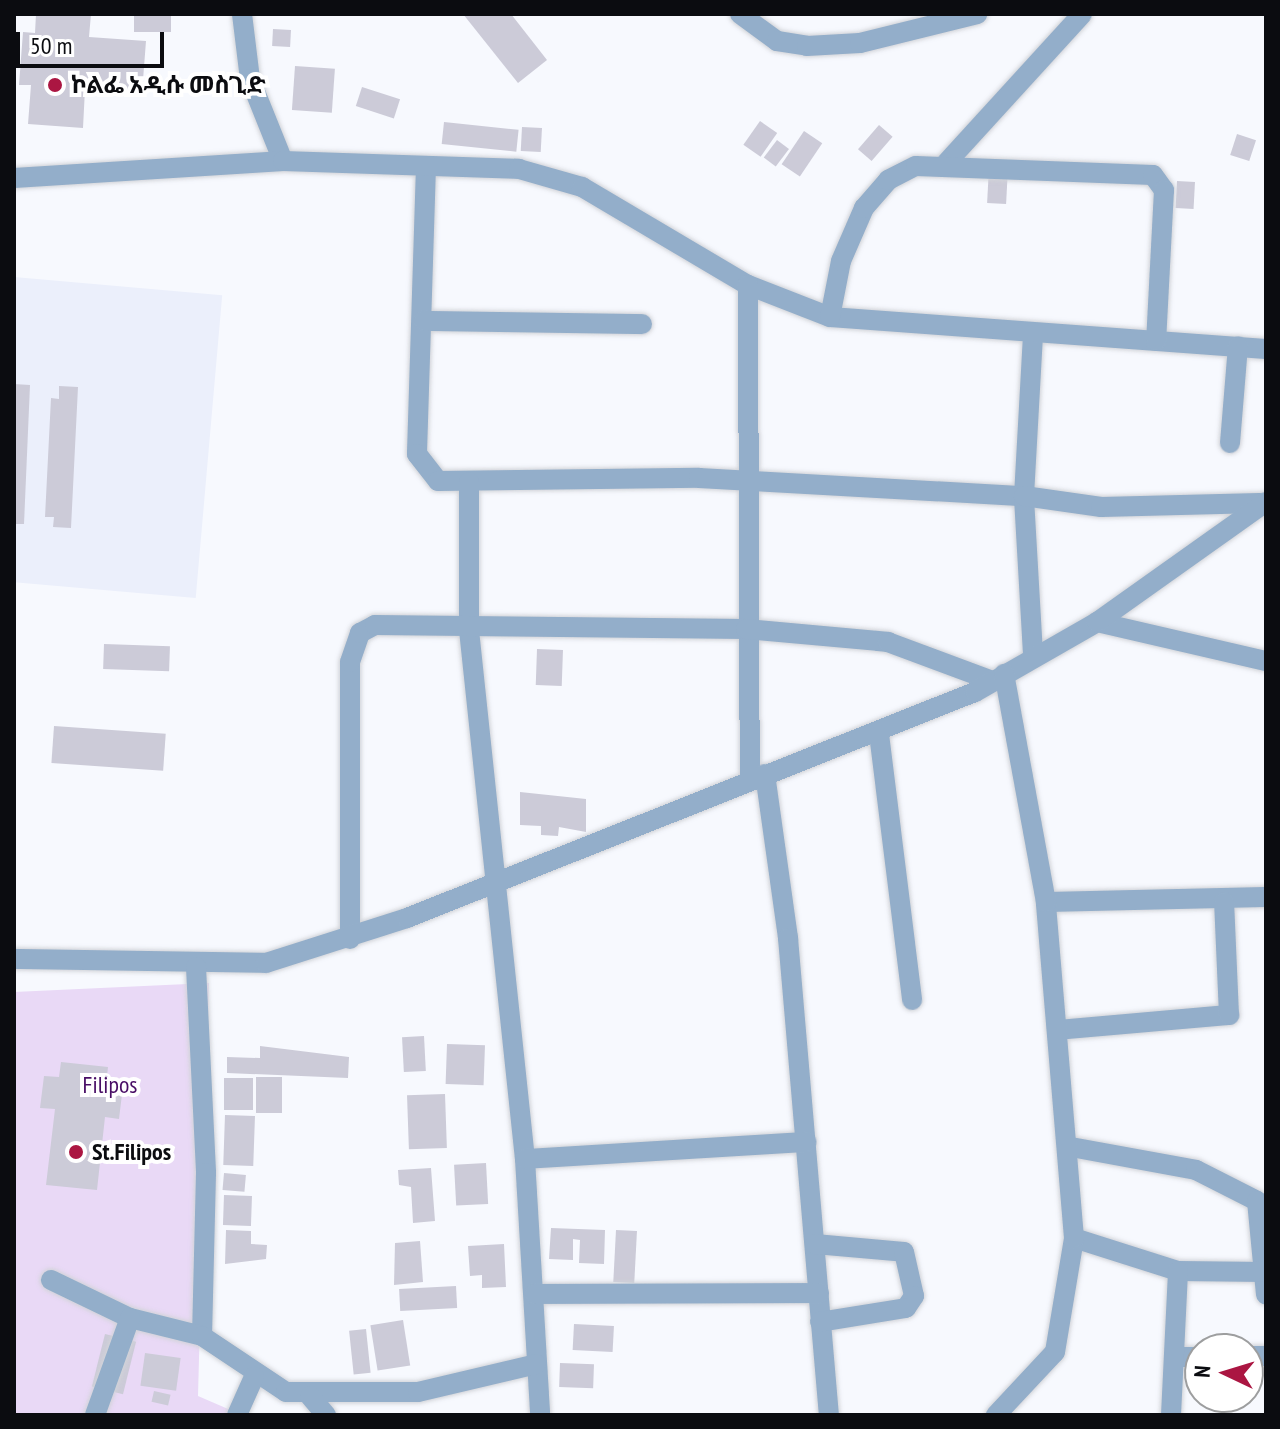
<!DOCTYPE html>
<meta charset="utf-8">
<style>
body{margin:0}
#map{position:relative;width:1280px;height:1429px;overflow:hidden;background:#f7f9fe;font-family:"PT Sans Narrow","Noto Sans Ethiopic",sans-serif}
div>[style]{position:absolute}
.built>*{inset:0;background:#ebeffb;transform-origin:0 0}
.green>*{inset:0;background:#e9d9f6}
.building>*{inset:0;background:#cccbd8;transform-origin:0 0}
.roads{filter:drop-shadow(0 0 2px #d1d3d8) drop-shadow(0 0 2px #d1d3d8)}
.minor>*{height:20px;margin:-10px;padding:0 10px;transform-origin:10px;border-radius:10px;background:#93aeca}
.dots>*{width:22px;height:22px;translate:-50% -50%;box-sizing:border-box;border:4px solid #fff;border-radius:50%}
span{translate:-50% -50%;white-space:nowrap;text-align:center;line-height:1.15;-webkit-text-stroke:8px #fff;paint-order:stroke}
.poi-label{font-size:24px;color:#0b0c10;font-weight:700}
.left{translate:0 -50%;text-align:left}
.park-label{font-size:24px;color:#480d65}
.frame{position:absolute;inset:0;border:16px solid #0b0c10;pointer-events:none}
.north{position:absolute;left:1184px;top:1333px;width:80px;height:80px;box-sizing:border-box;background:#fff;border:2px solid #9d9e9f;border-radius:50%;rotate:274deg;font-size:22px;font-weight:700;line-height:32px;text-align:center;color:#0b0c10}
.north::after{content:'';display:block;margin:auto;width:28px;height:36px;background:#ab1642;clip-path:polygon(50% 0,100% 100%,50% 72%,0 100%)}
.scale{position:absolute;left:16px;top:32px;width:148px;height:36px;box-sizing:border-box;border:4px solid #0b0c10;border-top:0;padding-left:10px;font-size:24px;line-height:28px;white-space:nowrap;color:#0b0c10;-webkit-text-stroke:6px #fff;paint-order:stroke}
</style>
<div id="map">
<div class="built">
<i style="left:14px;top:277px;width:209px;height:304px;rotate:5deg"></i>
</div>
<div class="green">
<i style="clip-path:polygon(209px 983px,198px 1396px,242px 1415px,14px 1415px,14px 992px)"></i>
</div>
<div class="building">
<i style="clip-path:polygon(36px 14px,91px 14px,89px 37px,146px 41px,142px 93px,85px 89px,83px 128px,28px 124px,31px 85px,19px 85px,23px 32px,35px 33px)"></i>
<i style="left:134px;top:14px;width:37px;height:18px"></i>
<i style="clip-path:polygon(463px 14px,511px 14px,547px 60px,518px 83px)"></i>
<i style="left:273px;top:29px;width:18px;height:17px;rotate:3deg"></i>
<i style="left:295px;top:66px;width:40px;height:44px;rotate:4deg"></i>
<i style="left:362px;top:87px;width:40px;height:20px;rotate:18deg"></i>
<i style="left:760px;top:121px;width:21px;height:29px;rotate:35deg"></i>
<i style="left:444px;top:122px;width:75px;height:22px;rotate:6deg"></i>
<i style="left:879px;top:125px;width:18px;height:32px;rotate:41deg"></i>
<i style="left:522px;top:127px;width:20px;height:24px;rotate:3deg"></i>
<i style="left:804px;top:131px;width:22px;height:40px;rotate:34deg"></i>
<i style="left:1237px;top:134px;width:20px;height:22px;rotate:18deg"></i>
<i style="left:777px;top:140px;width:15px;height:22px;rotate:37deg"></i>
<i style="left:989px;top:167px;width:19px;height:36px;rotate:3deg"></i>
<i style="left:1177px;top:181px;width:18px;height:27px;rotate:3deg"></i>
<i style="clip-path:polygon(14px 384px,30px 385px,24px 524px,14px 524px)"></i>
<i style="clip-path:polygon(59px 386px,78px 387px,71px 528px,53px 527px,54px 517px,45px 517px,51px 398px,59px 399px)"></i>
<i style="left:104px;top:644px;width:66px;height:25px;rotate:2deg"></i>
<i style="left:537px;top:649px;width:26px;height:36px;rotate:2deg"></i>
<i style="left:54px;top:726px;width:112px;height:37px;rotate:4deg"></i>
<i style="clip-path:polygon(520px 792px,586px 799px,586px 832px,559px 827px,558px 836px,541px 835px,541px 826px,520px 825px)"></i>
<i style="left:424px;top:1036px;width:35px;height:22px;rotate:87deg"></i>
<i style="left:447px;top:1044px;width:38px;height:40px;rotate:2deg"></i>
<i style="clip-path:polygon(260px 1046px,349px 1057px,348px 1078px,227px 1073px,227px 1057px,260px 1058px)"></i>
<i style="clip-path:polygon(61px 1062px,108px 1067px,106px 1085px,123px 1086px,119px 1119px,105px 1117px,97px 1190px,46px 1185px,55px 1109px,40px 1108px,44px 1076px,59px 1077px)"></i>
<i style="left:256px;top:1077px;width:26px;height:36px"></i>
<i style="left:224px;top:1078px;width:29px;height:32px"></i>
<i style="left:445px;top:1094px;width:54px;height:38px;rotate:88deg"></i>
<i style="left:225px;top:1115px;width:30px;height:50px;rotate:2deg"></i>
<i style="left:486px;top:1163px;width:41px;height:32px;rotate:87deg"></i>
<i style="clip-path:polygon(431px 1168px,435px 1221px,413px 1223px,411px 1187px,399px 1185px,398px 1170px)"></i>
<i style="left:224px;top:1173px;width:22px;height:17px;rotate:5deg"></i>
<i style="left:224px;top:1195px;width:28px;height:30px;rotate:2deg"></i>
<i style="clip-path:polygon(551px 1228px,605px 1230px,604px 1264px,579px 1263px,580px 1240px,573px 1239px,573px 1260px,549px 1259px)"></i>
<i style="clip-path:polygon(226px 1230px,251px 1231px,251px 1244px,267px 1245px,266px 1259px,225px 1264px)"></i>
<i style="left:616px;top:1230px;width:21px;height:52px;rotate:3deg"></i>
<i style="clip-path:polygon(420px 1241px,423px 1282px,394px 1285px,395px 1243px)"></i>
<i style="clip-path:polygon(504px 1244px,506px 1287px,482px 1288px,482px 1275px,470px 1276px,468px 1246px)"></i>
<i style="left:456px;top:1286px;width:22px;height:57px;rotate:87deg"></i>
<i style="left:403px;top:1320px;width:46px;height:33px;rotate:81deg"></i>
<i style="left:574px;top:1324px;width:40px;height:26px;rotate:3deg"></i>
<i style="left:366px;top:1329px;width:44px;height:17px;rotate:84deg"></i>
<i style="left:105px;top:1334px;width:32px;height:54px;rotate:14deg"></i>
<i style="left:145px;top:1353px;width:36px;height:33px;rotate:8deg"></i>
<i style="left:560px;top:1363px;width:34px;height:24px;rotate:2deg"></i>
<i style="left:154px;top:1391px;width:17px;height:11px;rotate:13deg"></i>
</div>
<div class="roads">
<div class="minor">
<i style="left:242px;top:14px;width:65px;rotate:83deg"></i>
<i style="left:250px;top:79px;width:88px;rotate:68.1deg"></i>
<i style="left:740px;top:14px;width:46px;rotate:36.1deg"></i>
<i style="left:777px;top:41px;width:30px;rotate:9deg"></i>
<i style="left:807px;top:46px;width:53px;rotate:-3.2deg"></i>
<i style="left:860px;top:43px;width:121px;rotate:-13.9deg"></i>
<i style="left:947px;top:162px;width:200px;rotate:-47.6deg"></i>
<i style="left:426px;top:166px;width:288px;rotate:91.8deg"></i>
<i style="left:417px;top:454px;width:34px;rotate:52deg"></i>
<i style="left:438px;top:481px;width:261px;rotate:-0.7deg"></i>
<i style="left:699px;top:478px;width:325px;rotate:3.2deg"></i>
<i style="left:1024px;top:496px;width:160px;rotate:-86.8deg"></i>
<i style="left:14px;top:178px;width:270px;rotate:-3.6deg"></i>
<i style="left:283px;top:161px;width:236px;rotate:1.9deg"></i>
<i style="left:519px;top:169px;width:66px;rotate:15.9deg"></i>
<i style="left:582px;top:187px;width:193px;rotate:30.6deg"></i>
<i style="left:748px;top:285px;width:88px;rotate:21.3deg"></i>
<i style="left:830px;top:317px;width:437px;rotate:4.2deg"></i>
<i style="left:748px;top:285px;width:494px;rotate:89.8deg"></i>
<i style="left:830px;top:317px;width:57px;rotate:-78.9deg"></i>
<i style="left:841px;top:261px;width:58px;rotate:-66.5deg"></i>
<i style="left:864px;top:208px;width:37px;rotate:-49deg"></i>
<i style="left:888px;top:180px;width:31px;rotate:-27deg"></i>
<i style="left:916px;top:166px;width:237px;rotate:2.2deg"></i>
<i style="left:1153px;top:175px;width:19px;rotate:54deg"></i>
<i style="left:1164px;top:190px;width:151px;rotate:93deg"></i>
<i style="left:424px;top:321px;width:218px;rotate:0.8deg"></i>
<i style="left:1230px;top:443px;width:97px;rotate:-85.3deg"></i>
<i style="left:469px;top:482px;width:148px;rotate:90deg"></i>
<i style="left:469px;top:630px;width:532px;rotate:83.96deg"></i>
<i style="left:525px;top:1159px;width:256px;rotate:86.6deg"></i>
<i style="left:1097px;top:622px;width:173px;rotate:13deg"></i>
<i style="left:1033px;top:654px;width:158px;rotate:-93.3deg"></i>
<i style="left:1024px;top:496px;width:78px;rotate:8.1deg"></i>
<i style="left:1101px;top:507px;width:159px;rotate:-1.4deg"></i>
<i style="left:879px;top:734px;width:268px;rotate:82.9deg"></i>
<i style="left:765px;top:774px;width:166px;rotate:82deg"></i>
<i style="left:788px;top:938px;width:479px;rotate:85.1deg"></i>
<i style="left:1046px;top:902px;width:220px;rotate:-1.3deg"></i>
<i style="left:350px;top:939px;width:277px;rotate:-90deg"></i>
<i style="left:350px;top:662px;width:31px;rotate:-71deg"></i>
<i style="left:360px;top:633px;width:17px;rotate:-28deg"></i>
<i style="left:375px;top:625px;width:371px;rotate:0.6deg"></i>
<i style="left:746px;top:629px;width:143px;rotate:5.2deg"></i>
<i style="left:888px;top:642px;width:112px;rotate:20.4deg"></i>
<i style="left:14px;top:959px;width:252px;rotate:0.9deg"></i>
<i style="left:266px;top:963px;width:148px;rotate:-17.7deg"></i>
<i style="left:407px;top:918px;width:611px;rotate:-21.7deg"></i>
<i style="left:975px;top:692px;width:141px;rotate:-29.8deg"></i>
<i style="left:1097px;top:622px;width:207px;rotate:-35.4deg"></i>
<i style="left:196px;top:967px;width:206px;rotate:87.2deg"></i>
<i style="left:206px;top:1173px;width:163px;rotate:91.4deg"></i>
<i style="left:1057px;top:1030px;width:173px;rotate:-5deg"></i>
<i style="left:1229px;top:1015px;width:113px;rotate:-92.5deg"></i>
<i style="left:1071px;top:1147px;width:127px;rotate:10.4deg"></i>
<i style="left:1196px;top:1170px;width:68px;rotate:26.9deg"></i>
<i style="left:1257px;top:1201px;width:94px;rotate:84.5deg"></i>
<i style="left:525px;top:1159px;width:282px;rotate:-3.5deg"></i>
<i style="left:1074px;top:1238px;width:109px;rotate:17.6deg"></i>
<i style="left:1178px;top:1271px;width:88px;rotate:0.7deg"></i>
<i style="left:815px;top:1244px;width:89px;rotate:5.1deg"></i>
<i style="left:904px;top:1252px;width:45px;rotate:77.2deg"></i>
<i style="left:914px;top:1296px;width:14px;rotate:124deg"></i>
<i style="left:906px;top:1308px;width:87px;rotate:170.8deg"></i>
<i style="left:51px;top:1280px;width:88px;rotate:25.7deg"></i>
<i style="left:130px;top:1318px;width:74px;rotate:14deg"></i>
<i style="left:202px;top:1336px;width:101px;rotate:33.7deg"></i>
<i style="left:286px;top:1392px;width:132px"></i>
<i style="left:418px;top:1392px;width:121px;rotate:-13.3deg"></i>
<i style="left:535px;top:1294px;width:284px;rotate:-0.2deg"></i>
<i style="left:1248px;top:1356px;width:18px"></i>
<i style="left:1174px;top:1357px;width:26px"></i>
<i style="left:310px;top:1396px;width:25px;rotate:50deg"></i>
<i style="left:95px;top:1415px;width:103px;rotate:-70.2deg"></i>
<i style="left:237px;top:1415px;width:42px;rotate:-65.9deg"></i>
<i style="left:996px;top:1415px;width:86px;rotate:-46.9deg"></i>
<i style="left:1055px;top:1352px;width:116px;rotate:-80.5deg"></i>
<i style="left:1074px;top:1238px;width:337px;rotate:-94.8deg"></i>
<i style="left:1046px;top:902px;width:232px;rotate:-100.4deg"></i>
<i style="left:1171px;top:1415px;width:144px;rotate:-87.2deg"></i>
</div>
</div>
<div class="dots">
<i style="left:55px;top:85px;background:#ab1642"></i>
<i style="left:76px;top:1152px;background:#ab1642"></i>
</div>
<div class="poi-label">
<span class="left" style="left:71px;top:85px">ኮልፌ አዲሱ መስጊድ</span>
<span class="left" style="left:92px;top:1152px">St.Filipos</span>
</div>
<div class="park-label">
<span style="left:110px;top:1085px">Filipos</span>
</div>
<div class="frame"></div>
<div class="north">N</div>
<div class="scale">50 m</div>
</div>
